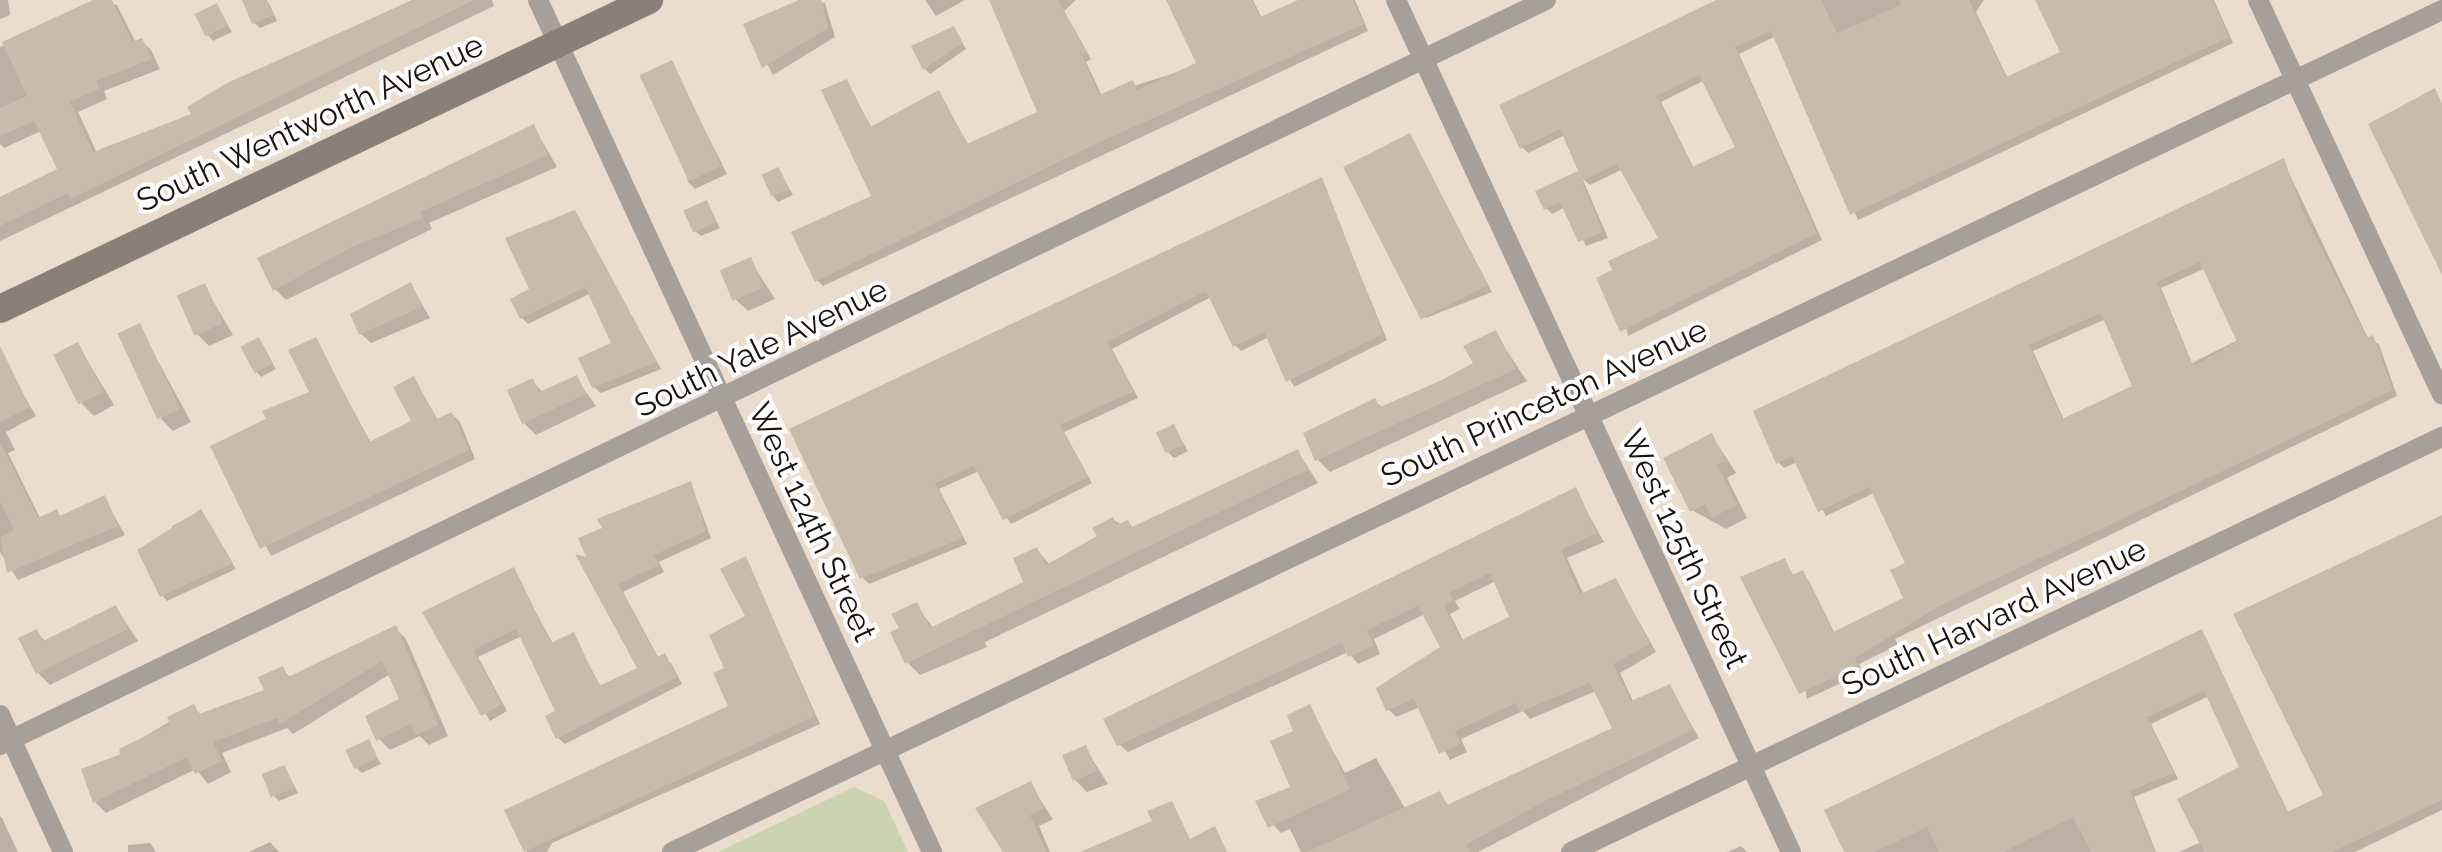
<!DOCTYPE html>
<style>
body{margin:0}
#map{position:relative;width:2442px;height:852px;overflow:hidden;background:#ebddcd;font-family:Raleway,sans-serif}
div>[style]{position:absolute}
.green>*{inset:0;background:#cbd3b1}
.shadow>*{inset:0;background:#0003}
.building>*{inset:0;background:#c8bbab;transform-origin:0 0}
.street>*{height:20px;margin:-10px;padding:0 10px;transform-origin:10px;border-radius:10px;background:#a5a099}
.secondary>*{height:28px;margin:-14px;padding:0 14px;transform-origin:14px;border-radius:14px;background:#898177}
span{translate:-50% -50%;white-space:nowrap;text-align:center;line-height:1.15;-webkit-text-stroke:8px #fff;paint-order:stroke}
.street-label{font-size:32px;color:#17120d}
</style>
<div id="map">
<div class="green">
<i style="clip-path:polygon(854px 787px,884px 801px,908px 852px,718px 852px)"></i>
</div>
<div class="shadow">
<i style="clip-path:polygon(0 0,8px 0,10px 15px,0 19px)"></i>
<i style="clip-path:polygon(98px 0,117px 5px,136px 43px,142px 41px,151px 50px,160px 69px,104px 91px,107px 99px,78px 112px,97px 153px,194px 115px,228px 85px,412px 0,492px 0,494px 6px,0 241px,0 199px,60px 171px,41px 131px,4px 148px,0 144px,0 47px)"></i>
<i style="clip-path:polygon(258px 0,269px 3px,277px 21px,260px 28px,254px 23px)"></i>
<i style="clip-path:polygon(803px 0,825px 3px,835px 37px,773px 75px,746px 25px)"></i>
<i style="clip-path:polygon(925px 0,965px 0,936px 16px)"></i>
<i style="clip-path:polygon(1007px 0,1076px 0,1064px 11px,1091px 59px,1086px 62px,1102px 96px,1200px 65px,1168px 0,1253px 0,1262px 18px,1304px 0,1355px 0,1368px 31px,823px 286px,817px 280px,874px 197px,846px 82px,872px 128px,939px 93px,969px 146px,1040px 112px)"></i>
<i style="clip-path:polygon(evenodd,1722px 0,1984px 0,1976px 12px,2008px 79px,2064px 54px,2038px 0,2214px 0,2233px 43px,1858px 220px,1776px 36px,1739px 54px,1822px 240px,1628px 336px,1616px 271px,1661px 240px,1623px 169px,1590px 185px,1582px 178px,1608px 238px,1586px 246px,1565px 207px,1552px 214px,1546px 208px,1581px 172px,1565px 135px,1528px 153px,1522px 147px,1722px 0,1705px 80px,1739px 148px,1694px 169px,1661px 102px,1705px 80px)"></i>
<i style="clip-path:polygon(217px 6px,232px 32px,213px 41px,208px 35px)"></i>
<i style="clip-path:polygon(954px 29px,966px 49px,930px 74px,925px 69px)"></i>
<i style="clip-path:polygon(671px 63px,727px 174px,695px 189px,688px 182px)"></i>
<i style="clip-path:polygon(534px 127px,557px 167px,429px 223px,432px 229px,286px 300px,275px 289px)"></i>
<i style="clip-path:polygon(1410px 136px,1492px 292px,1426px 318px,1419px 312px)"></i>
<i style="clip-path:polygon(evenodd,2283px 161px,2369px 340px,2379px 344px,2397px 396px,1895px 639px,1898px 645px,1859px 664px,1862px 673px,1807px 699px,1784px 561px,1794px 576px,1808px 579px,1835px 634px,1906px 599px,1909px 564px,1874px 493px,1826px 516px,1797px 462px,1784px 468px,1778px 462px,2283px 161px,2206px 268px,2240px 339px,2192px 363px,2161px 288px,2206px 268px,2283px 161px,2106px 319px,2135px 387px,2064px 420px,2033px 351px,2106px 319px)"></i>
<i style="clip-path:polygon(779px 170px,793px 195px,778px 202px,773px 196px)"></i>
<i style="clip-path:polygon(1321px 180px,1387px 340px,1294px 387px,1269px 337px,1241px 351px,1235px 345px,1211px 297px,1112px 349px,1138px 398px,1064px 432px,1092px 483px,1011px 524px,979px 471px,939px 489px,967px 544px,869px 584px,863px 578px,792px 430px)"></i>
<i style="clip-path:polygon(706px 203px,720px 228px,701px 236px,695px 231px)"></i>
<i style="clip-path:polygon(574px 213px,661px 369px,601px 393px,594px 387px,614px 344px,591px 293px,528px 324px,522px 318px)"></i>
<i style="clip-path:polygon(750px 260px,775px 299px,748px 311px,735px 299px)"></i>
<i style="clip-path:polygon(411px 285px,430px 318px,371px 343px,361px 334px)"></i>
<i style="clip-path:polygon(204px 286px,233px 335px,209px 346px,197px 334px)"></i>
<i style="clip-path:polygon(139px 326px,191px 422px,173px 431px,161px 419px)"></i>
<i style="clip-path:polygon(1495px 333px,1527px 381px,1330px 472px,1318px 460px,1306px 434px,1375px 401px,1383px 408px,1476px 364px)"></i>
<i style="clip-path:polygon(259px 340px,276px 369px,261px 377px,256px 371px)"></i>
<i style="clip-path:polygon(315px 340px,371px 443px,415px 422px,414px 379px,438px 420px,452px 414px,460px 422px,475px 459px,271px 556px,214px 447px,313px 393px)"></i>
<i style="clip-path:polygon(78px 345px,114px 405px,94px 416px,82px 404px)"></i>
<i style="clip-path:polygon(12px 375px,36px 416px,6px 432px,15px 450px,8px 453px,41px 520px,56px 512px,62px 518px,104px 498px,125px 535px,18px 580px,0 552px,0 381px)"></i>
<i style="clip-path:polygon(576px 378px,596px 406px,536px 435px,524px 423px,532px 381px,544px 393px)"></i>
<i style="clip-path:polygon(1174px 427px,1188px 451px,1174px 458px,1168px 452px)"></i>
<i style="clip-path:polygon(1712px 436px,1736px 473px,1727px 478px,1747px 518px,1726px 529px,1692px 510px)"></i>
<i style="clip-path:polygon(1298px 452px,1318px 483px,985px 642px,987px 647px,920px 675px,908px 663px,902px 629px,916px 605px,934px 629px,1026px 583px,1037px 550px,1050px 565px,1100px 537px,1113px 520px,1133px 529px)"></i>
<i style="clip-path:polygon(691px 484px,711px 538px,659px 562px,664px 572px,623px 592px,659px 659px,671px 663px,682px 684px,565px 744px,558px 738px,559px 712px,522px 636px,478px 657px,507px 711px,490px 721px,426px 613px,513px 570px,553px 644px,573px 635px,601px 687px,641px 669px,590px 560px)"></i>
<i style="clip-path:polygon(evenodd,1575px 490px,1604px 542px,1567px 558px,1584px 595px,1616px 581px,1656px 652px,1620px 673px,1634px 703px,1670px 687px,1699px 738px,1478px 852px,1301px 852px,1290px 829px,1281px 833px,1273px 825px,1293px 788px,1296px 733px,1309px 707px,1345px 773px,1376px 758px,1406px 810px,1439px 794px,1449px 806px,1615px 729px,1596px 691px,1530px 719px,1523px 711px,1461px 739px,1467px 752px,1450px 760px,1420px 707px,1396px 717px,1388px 709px,1444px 647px,1425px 614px,1374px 639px,1380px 654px,1358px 664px,1348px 652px,1128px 752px,1119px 744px,1575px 490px,1496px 581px,1512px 618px,1464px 642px,1450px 614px,1460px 609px,1455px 601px,1496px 581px)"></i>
<i style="clip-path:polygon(200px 512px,236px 569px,167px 601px,162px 595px,176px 534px,172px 526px)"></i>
<i style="clip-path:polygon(2442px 518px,2442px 810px,2355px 852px,2179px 852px,2201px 842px,2242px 768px,2209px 696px,2151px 724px,2178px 779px,2134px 797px,2156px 852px,1849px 852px,2201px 632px,2289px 814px,2327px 796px)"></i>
<i style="clip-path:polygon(746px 559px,820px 724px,552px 843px,547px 852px,527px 852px,507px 811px,732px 707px,727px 669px,748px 617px)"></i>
<i style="clip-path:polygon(116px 608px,138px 641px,50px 685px,38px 673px,37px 632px,46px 642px)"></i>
<i style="clip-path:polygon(395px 628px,406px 639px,448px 736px,429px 745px,420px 736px,390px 750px,379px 739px,402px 701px,390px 674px,293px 734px,287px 728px,222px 753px,231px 772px,208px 784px,196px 769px,106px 813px,95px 802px,122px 750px,194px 707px,202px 716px,268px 691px,282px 669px,291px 678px)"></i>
<i style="clip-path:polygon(368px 742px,381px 764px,362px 773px,356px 768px)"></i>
<i style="clip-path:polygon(1085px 748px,1108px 784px,1087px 792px,1075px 780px)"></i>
<i style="clip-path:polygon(285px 768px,298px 793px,279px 801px,274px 796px)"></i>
<i style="clip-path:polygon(1030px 784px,1053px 819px,1039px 826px,1050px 852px,1006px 852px,979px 809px)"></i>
<i style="clip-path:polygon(0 816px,2px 818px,18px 852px,0 852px)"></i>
<i style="clip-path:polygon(270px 842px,279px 852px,249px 852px)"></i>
<i style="clip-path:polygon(150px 843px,156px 852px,128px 852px,128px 845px)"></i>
<i style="clip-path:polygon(1741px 846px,1747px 852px,1727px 852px)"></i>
</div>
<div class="building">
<i style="clip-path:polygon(93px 0,112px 0,132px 42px,142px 38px,152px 59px,96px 81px,99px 89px,70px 102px,93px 152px,191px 114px,187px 107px,227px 83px,413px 0,474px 0,71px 199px,68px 193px,0 226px,0 197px,57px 169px,34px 121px,0 136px,0 108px,27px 96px,2px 42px)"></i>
<i style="clip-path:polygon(242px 0,267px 0,273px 15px,252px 24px)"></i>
<i style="clip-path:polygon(799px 0,821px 0,828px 28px,762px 68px,743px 24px)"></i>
<i style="clip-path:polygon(989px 0,1058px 0,1087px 52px,1082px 55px,1099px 95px,1133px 80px,1137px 90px,1196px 63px,1166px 0,1252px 0,1260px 17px,1298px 0,1353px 0,1364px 24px,1091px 146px,815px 282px,791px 232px,871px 196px,821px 90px,847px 79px,870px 127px,939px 90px,967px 144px,1037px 112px)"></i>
<i style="clip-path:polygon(evenodd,1716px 0,1821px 0,1837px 33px,1901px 5px,1899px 0,1969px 0,2006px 77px,2060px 52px,2035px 0,2213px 0,2229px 37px,1850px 215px,1771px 31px,1735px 47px,1817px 233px,1620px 332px,1596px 278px,1612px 270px,1608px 261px,1658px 238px,1617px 164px,1582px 181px,1578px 171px,1603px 232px,1578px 242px,1560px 202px,1544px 210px,1535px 191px,1578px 171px,1560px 129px,1520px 149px,1499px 105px,1716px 0,1699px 75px,1735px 147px,1692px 167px,1657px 96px,1699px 75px)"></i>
<i style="left:217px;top:3px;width:25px;height:25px;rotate:64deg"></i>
<i style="clip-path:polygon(954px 26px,963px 43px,923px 70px,911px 46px)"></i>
<i style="left:672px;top:60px;width:117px;height:36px;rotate:65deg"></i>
<i style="clip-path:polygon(2435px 88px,2442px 104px,2442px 275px,2368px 124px)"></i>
<i style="clip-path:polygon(534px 124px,548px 155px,420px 212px,423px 218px,352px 247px,273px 291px,257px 258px)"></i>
<i style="left:1410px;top:133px;width:171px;height:75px;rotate:63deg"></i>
<i style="clip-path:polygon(evenodd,2284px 158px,2303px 212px,2367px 338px,2373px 335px,2393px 390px,1941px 605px,1855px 658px,1858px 666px,1799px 694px,1740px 577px,1785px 558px,1792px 575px,1803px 570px,1833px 632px,1903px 598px,1890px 570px,1905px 563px,1869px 487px,1818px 512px,1792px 456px,1776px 464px,1753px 411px,2284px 158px,2200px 262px,2237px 342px,2193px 366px,2157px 282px,2200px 262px,2284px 158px,2101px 313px,2132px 386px,2062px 419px,2029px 345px,2101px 313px)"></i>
<i style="left:779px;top:167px;width:24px;height:19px;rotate:66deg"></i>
<i style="clip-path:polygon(1322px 177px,1383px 334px,1286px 382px,1264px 332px,1233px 347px,1206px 291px,1107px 342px,1134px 391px,1060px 425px,1088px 477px,1003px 520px,974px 466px,935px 483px,963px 538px,860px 579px,789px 429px)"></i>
<i style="left:707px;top:200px;width:24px;height:26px;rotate:66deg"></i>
<i style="clip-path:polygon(575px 210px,657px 362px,592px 388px,578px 358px,611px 343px,585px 287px,520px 319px,510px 299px,529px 289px,505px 238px)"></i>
<i style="left:751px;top:257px;width:33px;height:34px;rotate:67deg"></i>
<i style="clip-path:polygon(411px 282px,422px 307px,359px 335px,350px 314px)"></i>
<i style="left:205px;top:283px;width:44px;height:31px;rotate:66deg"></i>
<i style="left:140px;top:323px;width:95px;height:25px;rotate:65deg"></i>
<i style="clip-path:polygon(1496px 330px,1516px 369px,1315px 461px,1303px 433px,1375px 398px,1380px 407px,1440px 381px,1473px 363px,1463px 346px)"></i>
<i style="left:259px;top:337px;width:30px;height:21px;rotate:62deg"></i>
<i style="clip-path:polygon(316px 337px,369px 442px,411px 421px,393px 387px,414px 376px,436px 419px,452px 412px,469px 450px,260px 549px,210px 446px,266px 419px,262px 411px,309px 392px,288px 350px)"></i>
<i style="left:78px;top:342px;width:56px;height:28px;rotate:63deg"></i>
<i style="clip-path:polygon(0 346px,30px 407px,0 422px)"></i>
<i style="clip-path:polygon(577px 375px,586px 394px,522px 424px,507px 390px,533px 378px,539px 392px)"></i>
<i style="left:1174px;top:424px;width:23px;height:20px;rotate:65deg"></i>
<i style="clip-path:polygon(1712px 433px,1726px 461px,1717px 465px,1737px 505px,1712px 518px,1705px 504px,1690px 512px,1663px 458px)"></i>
<i style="clip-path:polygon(0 442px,38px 518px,57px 509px,60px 516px,105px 495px,118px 526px,7px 573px,0 537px,14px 530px,0 501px)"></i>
<i style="clip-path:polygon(1298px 449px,1307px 470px,905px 664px,890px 632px,899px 628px,891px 614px,917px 602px,930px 628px,1023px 582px,1013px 558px,1037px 547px,1046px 565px,1097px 536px,1092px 528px,1113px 517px,1117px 525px,1128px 520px,1132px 527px)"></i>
<i style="clip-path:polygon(691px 481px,706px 531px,654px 555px,659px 565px,618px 584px,657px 657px,665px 653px,677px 677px,556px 739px,545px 716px,555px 711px,516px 629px,473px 650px,502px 704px,481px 716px,422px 612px,514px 567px,551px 643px,574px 632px,599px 686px,637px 668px,575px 554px,586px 557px,578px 538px,602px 528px,597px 519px)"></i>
<i style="clip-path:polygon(evenodd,1576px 487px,1597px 533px,1561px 550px,1580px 594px,1616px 578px,1650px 644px,1613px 664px,1631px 701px,1670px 684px,1693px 730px,1545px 801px,1466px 845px,1470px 852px,1307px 852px,1440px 791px,1447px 805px,1612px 728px,1590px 683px,1520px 712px,1516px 703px,1455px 731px,1461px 743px,1439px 754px,1414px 699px,1386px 711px,1376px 688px,1440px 647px,1418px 606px,1367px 630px,1374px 646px,1348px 657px,1342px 643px,1117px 746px,1103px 719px,1576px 487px,1490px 573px,1509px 617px,1461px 640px,1444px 605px,1453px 600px,1449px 593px,1490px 573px)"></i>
<i style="clip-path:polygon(201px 509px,233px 563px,160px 597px,137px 550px)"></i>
<i style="clip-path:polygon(2442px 515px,2442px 800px,2332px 852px,2204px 852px,2177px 799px,2239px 767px,2204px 691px,2147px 717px,2174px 773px,2130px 791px,2155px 852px,2091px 852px,2073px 817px,2004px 852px,1939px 852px,1927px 827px,1875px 852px,1844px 852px,1824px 810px,2202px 629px,2287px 812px,2323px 795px,2233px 614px)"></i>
<i style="clip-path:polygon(746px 556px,815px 716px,524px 852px,504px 810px,728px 706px,713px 673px,724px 668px,709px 635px,745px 616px,720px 569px)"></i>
<i style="clip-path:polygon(116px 605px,128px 629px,36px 674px,18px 638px,37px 629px,43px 641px)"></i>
<i style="clip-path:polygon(396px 625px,438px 725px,416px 735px,411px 724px,376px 741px,365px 716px,399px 699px,382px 661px,280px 724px,277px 718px,213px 742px,222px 761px,195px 774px,187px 757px,93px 803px,81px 769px,121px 754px,119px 749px,170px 724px,167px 717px,194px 704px,199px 714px,264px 690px,258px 677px,283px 666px,288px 677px)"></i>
<i style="clip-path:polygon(1310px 704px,1350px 789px,1268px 828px,1255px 801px,1290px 787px,1270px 741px,1293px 731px,1287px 715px)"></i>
<i style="left:369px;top:739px;width:21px;height:26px;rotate:65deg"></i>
<i style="left:1086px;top:745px;width:28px;height:26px;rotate:67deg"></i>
<i style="left:285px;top:765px;width:25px;height:25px;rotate:69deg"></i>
<i style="clip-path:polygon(1031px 781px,1044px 808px,1030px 815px,1046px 852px,1003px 852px,975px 808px)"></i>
<i style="clip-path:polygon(1172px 801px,1190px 839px,1215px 826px,1227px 852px,1080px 852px,1152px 821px,1147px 811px)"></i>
</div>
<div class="street">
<i style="left:538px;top:0;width:939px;rotate:65.18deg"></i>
<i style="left:1396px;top:0;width:939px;rotate:65.13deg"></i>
<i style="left:2258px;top:0;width:435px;rotate:65deg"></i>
<i style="left:0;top:715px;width:151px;rotate:65.3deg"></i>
<i style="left:0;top:745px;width:1716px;rotate:-25.73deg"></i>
<i style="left:672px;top:852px;width:1960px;rotate:-25.44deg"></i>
<i style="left:1571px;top:852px;width:965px;rotate:-25.48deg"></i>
</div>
<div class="secondary">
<i style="left:0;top:309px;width:719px;rotate:-25.46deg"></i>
</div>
<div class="street-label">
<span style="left:310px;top:123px;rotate:-25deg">South Wentworth Avenue</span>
<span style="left:761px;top:348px;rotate:-26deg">South Yale Avenue</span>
<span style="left:1544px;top:403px;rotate:-25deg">South Princeton Avenue</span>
<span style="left:812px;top:522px;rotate:65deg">West 124th Street</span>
<span style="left:1684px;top:549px;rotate:65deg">West 125th Street</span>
<span style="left:1994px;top:617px;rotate:-25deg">South Harvard Avenue</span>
</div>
</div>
